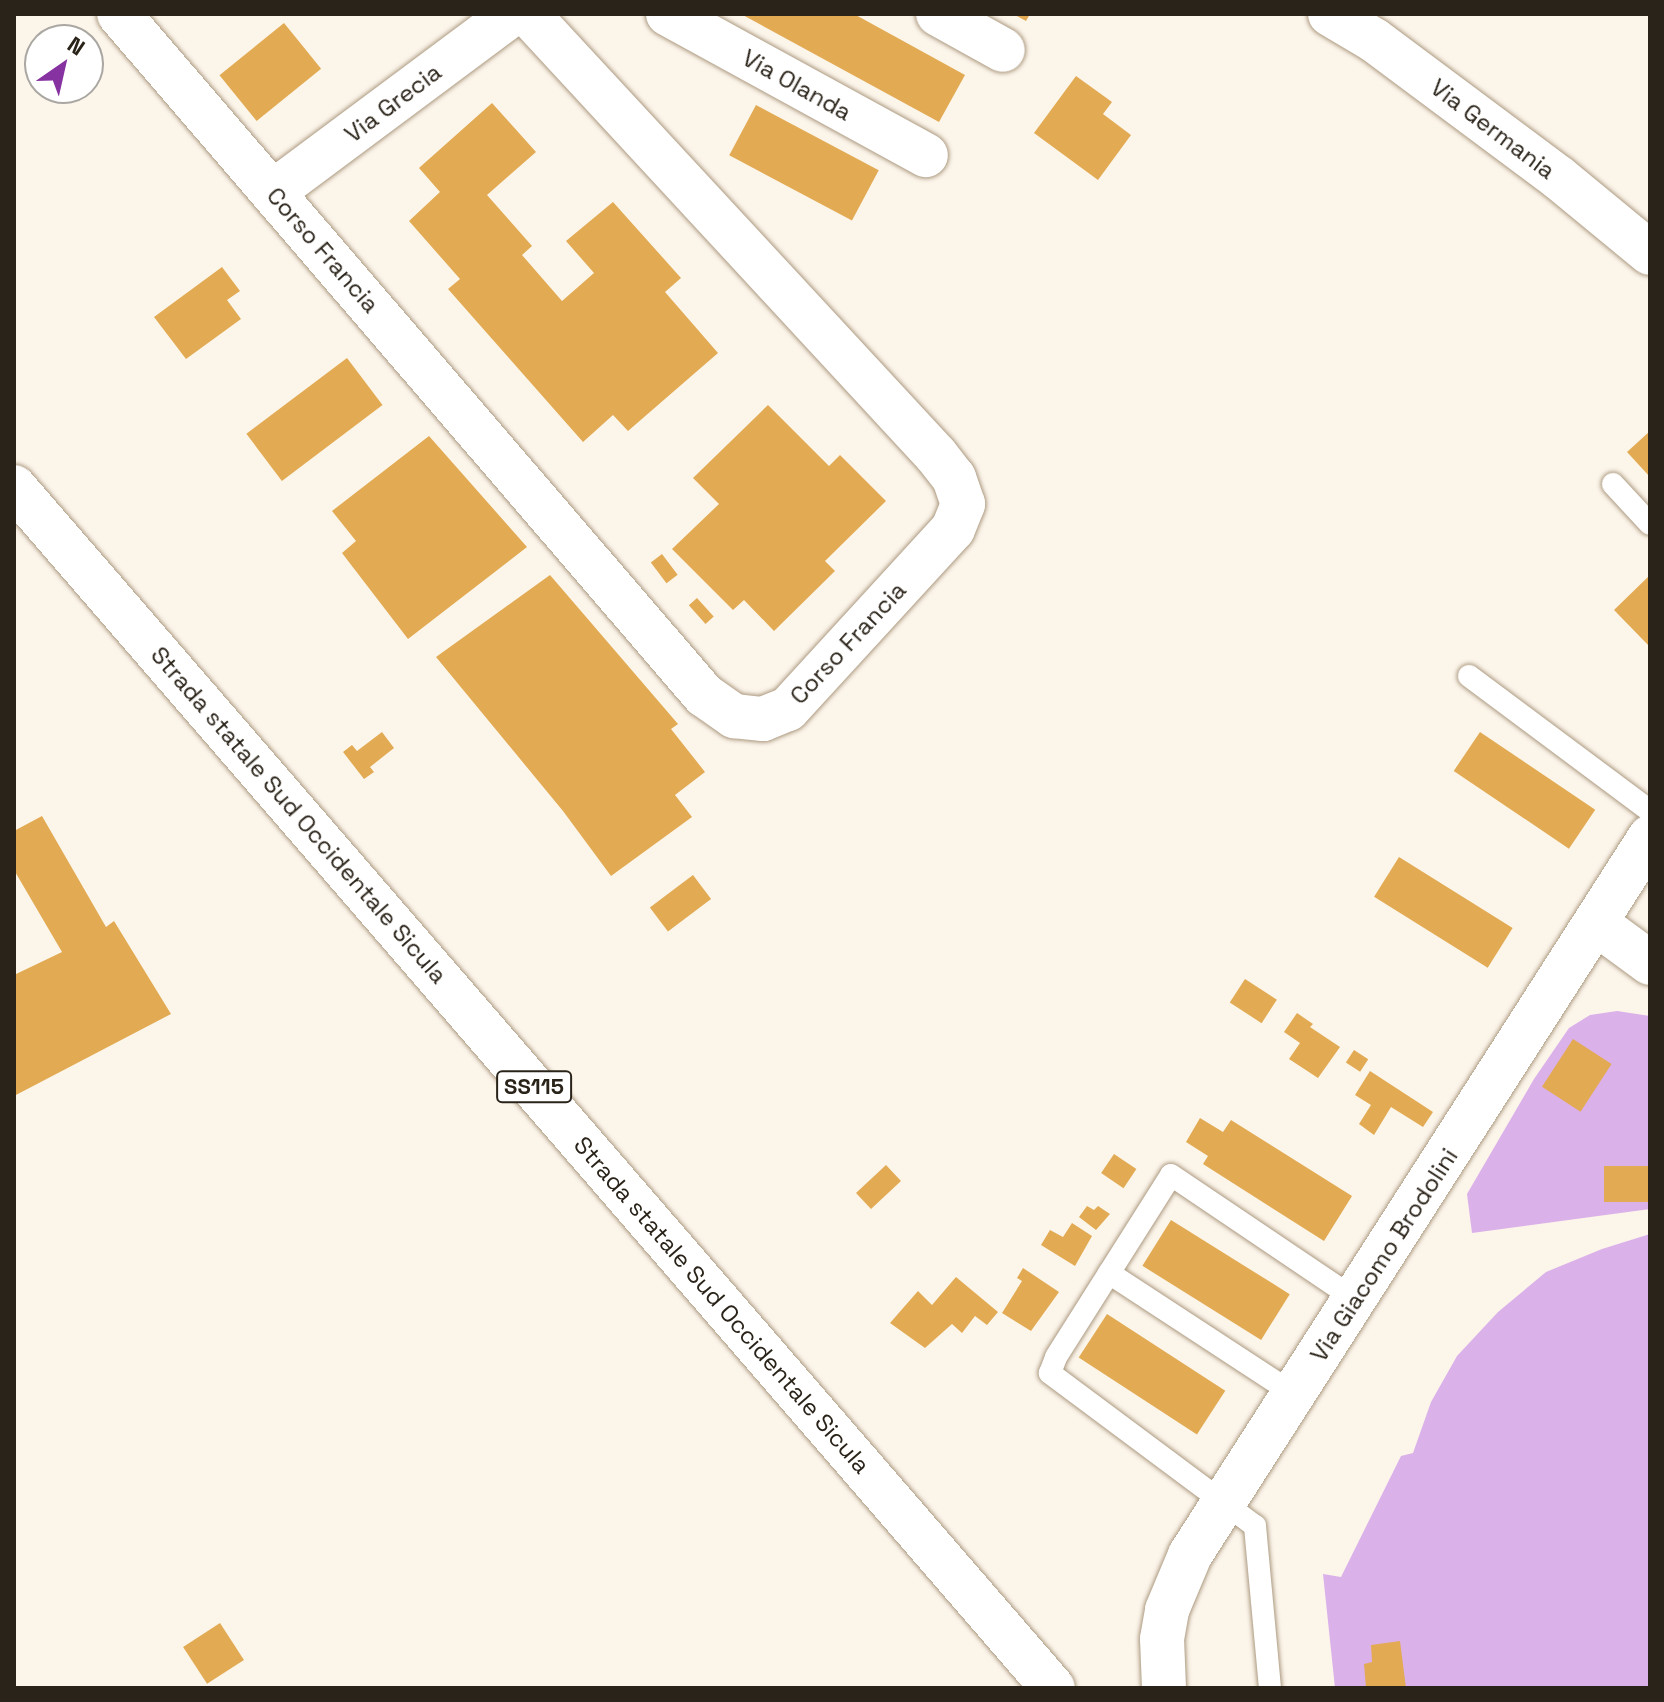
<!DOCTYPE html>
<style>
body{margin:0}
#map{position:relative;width:1664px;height:1702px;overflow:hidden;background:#fcf5ea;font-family:"Space Grotesk",sans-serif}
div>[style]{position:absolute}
.green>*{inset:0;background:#dbb1ea}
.building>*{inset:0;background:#e2ab53;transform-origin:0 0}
.roads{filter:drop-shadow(0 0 2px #ac9a81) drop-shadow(0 0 2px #ac9a81)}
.lane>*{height:22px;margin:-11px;padding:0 11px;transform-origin:11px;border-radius:11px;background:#fff}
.street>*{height:44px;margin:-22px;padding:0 22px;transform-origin:22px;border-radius:22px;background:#fff}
.primary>*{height:44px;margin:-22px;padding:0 22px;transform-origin:22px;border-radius:22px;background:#fff}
span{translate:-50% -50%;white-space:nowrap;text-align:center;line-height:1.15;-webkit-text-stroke:6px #fff;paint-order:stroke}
.shield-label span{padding:2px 6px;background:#fff;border:2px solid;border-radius:6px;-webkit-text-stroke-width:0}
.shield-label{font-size:22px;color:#2a2319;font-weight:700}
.street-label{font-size:24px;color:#2a2319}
.frame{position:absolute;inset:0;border:16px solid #2a2319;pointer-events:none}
.north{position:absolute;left:24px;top:24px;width:80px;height:80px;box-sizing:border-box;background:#fff;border:2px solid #aaa7a3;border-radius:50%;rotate:34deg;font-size:22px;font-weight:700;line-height:32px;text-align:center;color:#2a2319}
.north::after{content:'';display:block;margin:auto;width:28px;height:36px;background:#8632a1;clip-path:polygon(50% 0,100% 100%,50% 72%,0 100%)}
</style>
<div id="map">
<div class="green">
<i style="clip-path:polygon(1617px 1011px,1650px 1016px,1650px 1209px,1472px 1233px,1467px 1194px,1534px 1079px,1569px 1028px,1590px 1015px)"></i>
<i style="clip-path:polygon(1650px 1234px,1650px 1688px,1335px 1688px,1323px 1574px,1341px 1577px,1401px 1456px,1413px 1453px,1431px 1402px,1457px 1356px,1498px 1312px,1546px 1272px,1602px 1249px)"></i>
</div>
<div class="building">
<i style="clip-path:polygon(741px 14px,854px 14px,965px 75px,939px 122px)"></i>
<i style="clip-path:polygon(1013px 14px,1030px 14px,1026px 21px)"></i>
<i style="left:284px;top:23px;width:59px;height:83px;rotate:51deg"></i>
<i style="clip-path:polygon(1076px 76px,1112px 102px,1103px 114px,1131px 135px,1098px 180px,1034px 133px)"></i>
<i style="clip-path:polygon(492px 103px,536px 152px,487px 195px,532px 246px,522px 255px,562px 301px,594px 273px,566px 241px,613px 202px,681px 278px,665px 292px,718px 353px,628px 431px,613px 415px,583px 442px,448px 289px,460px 279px,409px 221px,440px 192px,419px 168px)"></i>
<i style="left:756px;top:105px;width:139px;height:57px;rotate:28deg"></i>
<i style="clip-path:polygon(222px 267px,240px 291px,227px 300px,241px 319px,186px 359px,154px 317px)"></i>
<i style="left:347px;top:358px;width:59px;height:126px;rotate:53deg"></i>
<i style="clip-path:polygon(768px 405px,829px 466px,840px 455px,886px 501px,825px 561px,835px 571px,774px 631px,744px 600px,733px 610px,672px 549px,719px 504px,693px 478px)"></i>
<i style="clip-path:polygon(1650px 431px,1650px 477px,1627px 452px)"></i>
<i style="clip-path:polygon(429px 436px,527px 547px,408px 639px,342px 553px,356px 541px,332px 511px)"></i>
<i style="left:662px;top:554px;width:26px;height:14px;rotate:53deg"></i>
<i style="clip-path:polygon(550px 575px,678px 724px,671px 729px,705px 772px,675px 795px,692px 817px,611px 876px,563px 811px,436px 657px)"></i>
<i style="clip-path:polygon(1650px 575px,1650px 647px,1614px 610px)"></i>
<i style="left:697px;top:598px;width:25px;height:11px;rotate:48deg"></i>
<i style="clip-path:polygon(382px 732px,394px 748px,370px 767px,374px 772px,364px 779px,343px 752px,352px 745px,357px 751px)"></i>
<i style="left:1480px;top:732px;width:139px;height:47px;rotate:34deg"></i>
<i style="clip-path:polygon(42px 816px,106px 927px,114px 921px,171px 1014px,14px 1096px,14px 975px,62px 952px,14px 870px,14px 831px)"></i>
<i style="left:1399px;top:857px;width:134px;height:47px;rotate:32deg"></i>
<i style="left:693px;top:875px;width:30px;height:54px;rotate:53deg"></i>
<i style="left:1245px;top:979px;width:38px;height:28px;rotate:33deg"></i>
<i style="clip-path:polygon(1297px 1013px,1313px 1024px,1310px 1027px,1340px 1047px,1318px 1078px,1289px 1059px,1300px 1043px,1284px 1032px)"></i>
<i style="left:1573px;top:1039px;width:46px;height:57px;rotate:33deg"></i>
<i style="left:1354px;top:1050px;width:17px;height:15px;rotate:33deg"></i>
<i style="clip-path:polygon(1370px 1071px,1433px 1112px,1423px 1127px,1391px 1107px,1374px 1135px,1359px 1124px,1371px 1105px,1355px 1095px)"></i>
<i style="clip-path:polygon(1200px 1118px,1223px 1132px,1231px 1120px,1352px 1196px,1324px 1241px,1203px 1164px,1208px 1156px,1186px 1142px)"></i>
<i style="left:1114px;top:1154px;width:27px;height:23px;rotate:34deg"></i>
<i style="left:886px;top:1165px;width:22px;height:41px;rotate:47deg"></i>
<i style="left:1650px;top:1166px;width:36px;height:46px;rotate:90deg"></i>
<i style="clip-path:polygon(1087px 1206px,1094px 1210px,1098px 1206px,1110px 1214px,1096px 1230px,1079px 1217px)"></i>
<i style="left:1171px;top:1220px;width:140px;height:54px;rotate:32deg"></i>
<i style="clip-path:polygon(1072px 1223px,1092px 1236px,1075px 1266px,1041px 1245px,1050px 1230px,1063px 1237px)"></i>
<i style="clip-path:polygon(1023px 1268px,1059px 1292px,1031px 1331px,1002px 1313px,1022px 1281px,1017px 1278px)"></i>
<i style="clip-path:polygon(956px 1277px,998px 1312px,987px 1325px,975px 1316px,962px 1333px,952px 1324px,925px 1348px,890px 1323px,918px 1291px,932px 1305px)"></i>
<i style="left:1107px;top:1314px;width:141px;height:52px;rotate:33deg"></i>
<i style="left:220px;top:1623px;width:44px;height:44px;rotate:57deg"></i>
<i style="clip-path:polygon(1400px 1641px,1406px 1688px,1366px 1688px,1364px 1664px,1372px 1662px,1371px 1645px)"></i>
</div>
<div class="roads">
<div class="lane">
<i style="left:1613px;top:484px;width:54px;rotate:47.2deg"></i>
<i style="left:1469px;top:676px;width:226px;rotate:36.7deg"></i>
<i style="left:1109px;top:1273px;width:221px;rotate:33.2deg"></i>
<i style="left:1270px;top:1688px;width:163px;rotate:-95.3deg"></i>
<i style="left:1255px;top:1526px;width:256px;rotate:-143.3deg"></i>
<i style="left:1050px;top:1373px;width:17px;rotate:-69deg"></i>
<i style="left:1056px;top:1357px;width:215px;rotate:-57.7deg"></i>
<i style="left:1171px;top:1175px;width:222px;rotate:34deg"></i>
</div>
<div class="street">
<i style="left:119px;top:14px;width:898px;rotate:49.34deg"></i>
<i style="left:704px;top:695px;width:37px;rotate:35deg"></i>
<i style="left:734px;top:716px;width:29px;rotate:6deg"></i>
<i style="left:763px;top:719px;width:27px;rotate:-22deg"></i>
<i style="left:788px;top:709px;width:244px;rotate:-47.5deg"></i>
<i style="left:953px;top:529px;width:27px;rotate:-68deg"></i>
<i style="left:963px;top:504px;width:28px;rotate:-109deg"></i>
<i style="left:954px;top:478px;width:29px;rotate:-128deg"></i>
<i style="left:936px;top:455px;width:601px;rotate:-132.77deg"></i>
<i style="left:668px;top:14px;width:294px;rotate:28.7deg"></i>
<i style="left:938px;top:14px;width:74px;rotate:29deg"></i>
<i style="left:1330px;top:14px;width:51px;rotate:30.6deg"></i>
<i style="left:1374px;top:40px;width:231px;rotate:36.7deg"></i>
<i style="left:1559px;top:178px;width:118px;rotate:39.5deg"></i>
<i style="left:273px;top:192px;width:298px;rotate:-36.7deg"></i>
<i style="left:1597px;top:924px;width:66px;rotate:36.3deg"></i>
<i style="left:1164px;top:1688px;width:49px;rotate:-92.3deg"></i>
<i style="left:1162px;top:1639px;width:29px;rotate:-80deg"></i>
<i style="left:1167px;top:1610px;width:60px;rotate:-67.3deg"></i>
<i style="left:1190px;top:1555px;width:853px;rotate:-57.35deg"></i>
</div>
<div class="primary">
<i style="left:14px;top:487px;width:1588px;rotate:49.14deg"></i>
</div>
</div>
<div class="shield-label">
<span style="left:534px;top:1087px">SS115</span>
</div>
<div class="street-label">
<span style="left:797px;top:85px;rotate:29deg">Via Olanda</span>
<span style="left:393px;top:103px;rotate:-37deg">Via Grecia</span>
<span style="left:1493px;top:129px;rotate:37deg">Via Germania</span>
<span style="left:323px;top:250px;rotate:49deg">Corso Francia</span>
<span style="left:848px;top:643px;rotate:-47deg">Corso Francia</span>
<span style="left:299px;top:815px;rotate:49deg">Strada statale Sud Occidentale Sicula</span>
<span style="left:1384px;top:1255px;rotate:-57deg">Via Giacomo Brodolini</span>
<span style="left:722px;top:1305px;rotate:49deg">Strada statale Sud Occidentale Sicula</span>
</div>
<div class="frame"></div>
<div class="north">N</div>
</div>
